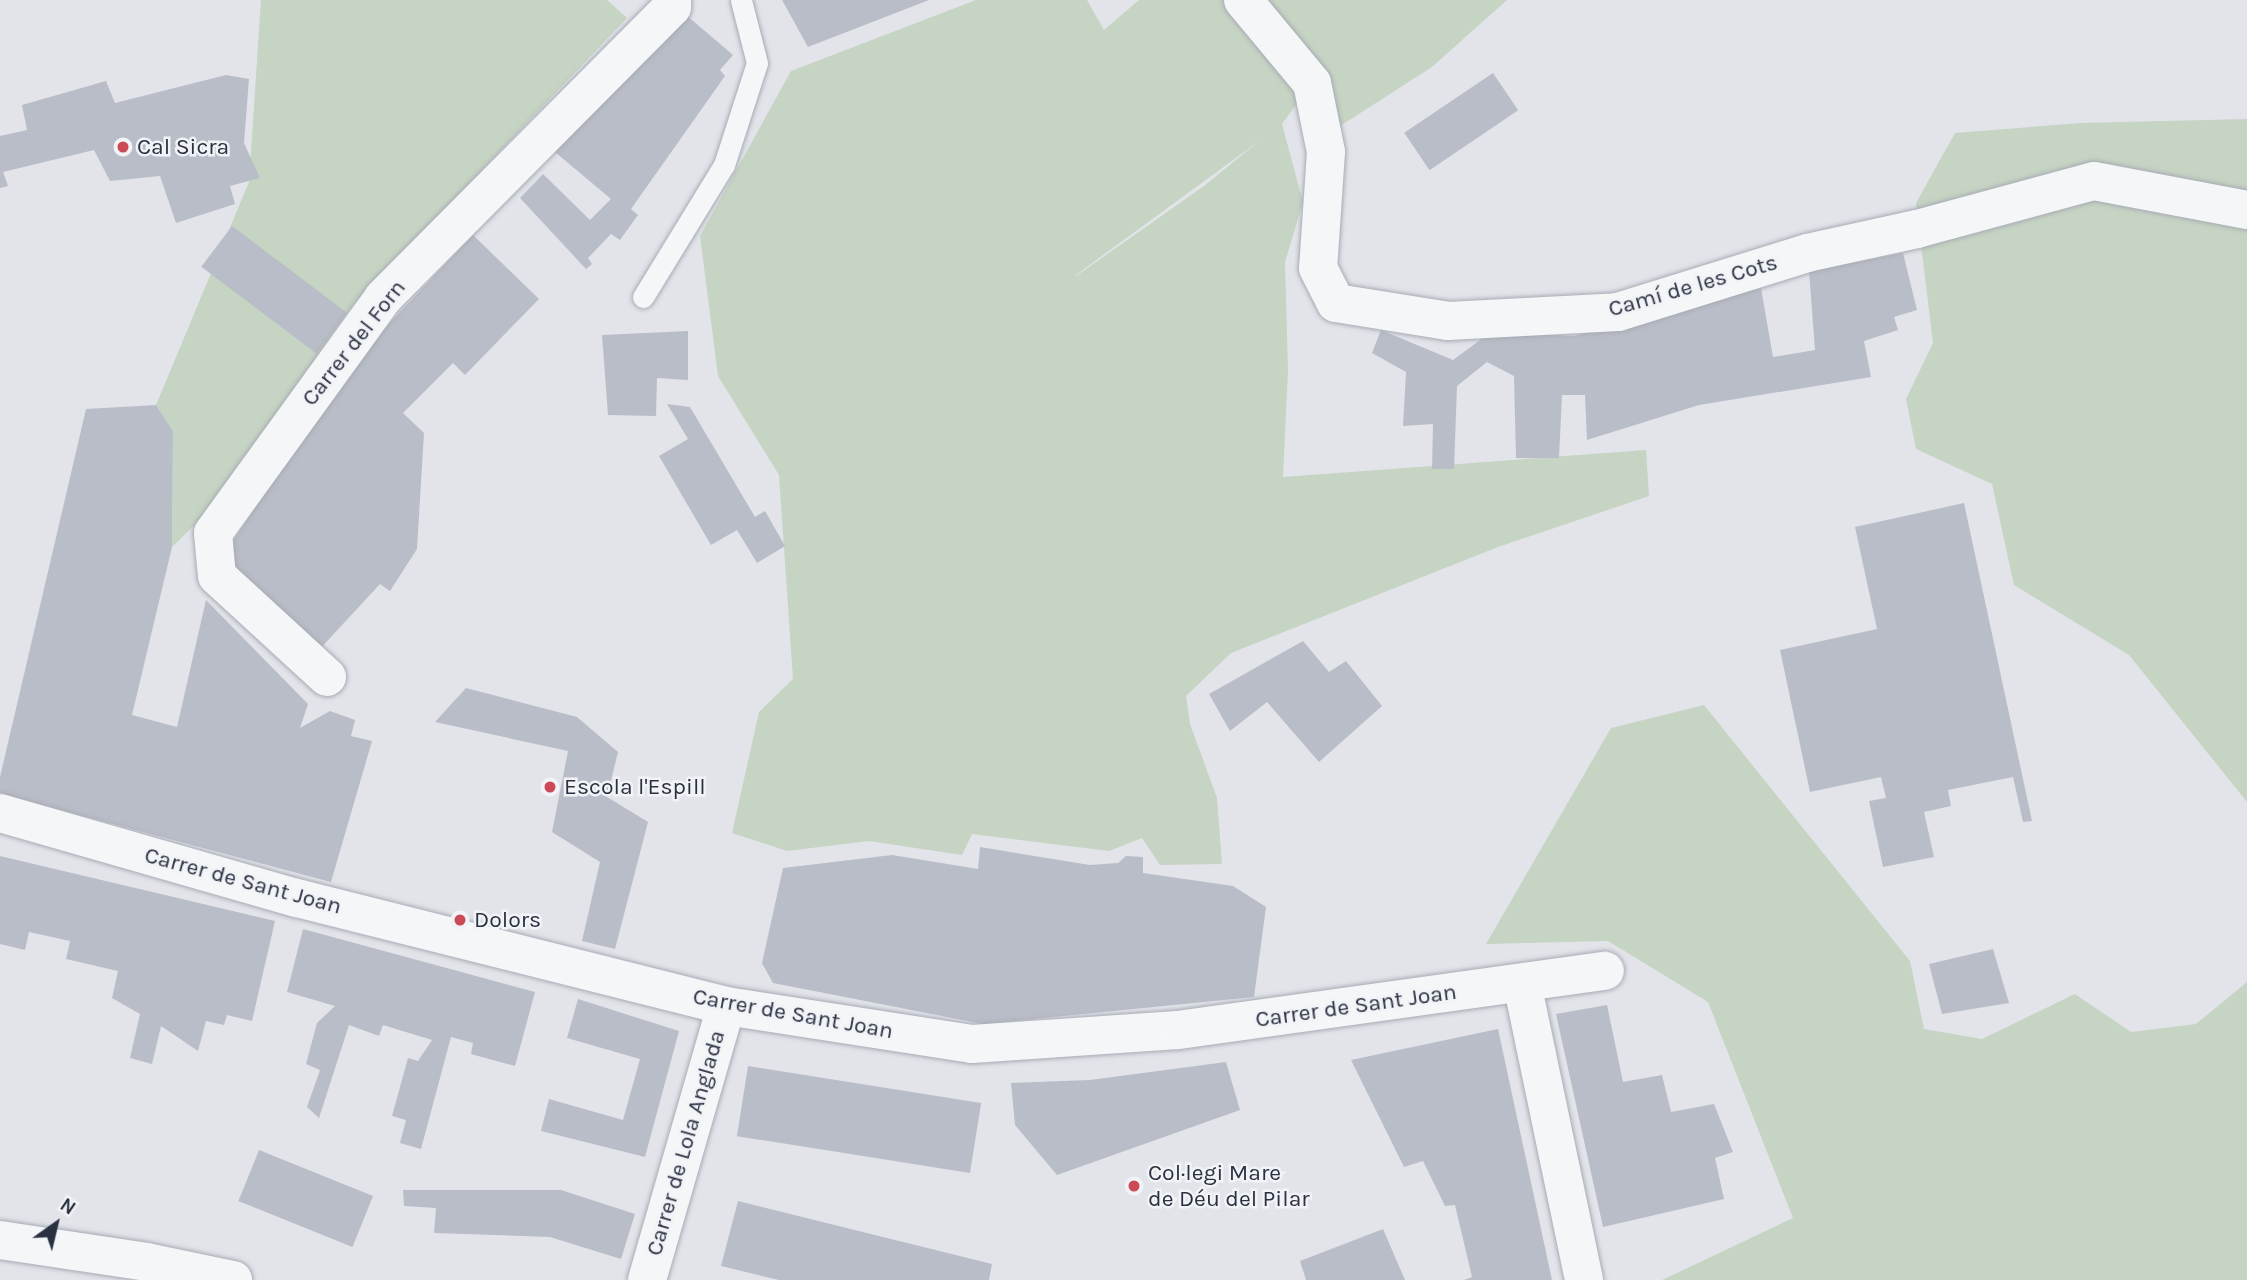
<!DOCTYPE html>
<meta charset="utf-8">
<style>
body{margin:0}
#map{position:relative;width:2247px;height:1280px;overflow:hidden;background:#e2e4ea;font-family:Karla,sans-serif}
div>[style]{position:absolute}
.green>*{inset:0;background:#c6d4c3}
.building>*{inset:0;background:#b9bdc7;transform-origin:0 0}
.roads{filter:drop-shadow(0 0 2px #a7abb4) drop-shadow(0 0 2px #a7abb4)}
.service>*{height:21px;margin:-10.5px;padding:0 10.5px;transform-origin:10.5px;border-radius:10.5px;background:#f4f6f8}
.minor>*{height:38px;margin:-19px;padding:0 19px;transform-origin:19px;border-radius:19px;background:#f4f6f8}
.dots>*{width:19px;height:19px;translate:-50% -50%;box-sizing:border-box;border:4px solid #f1f3f7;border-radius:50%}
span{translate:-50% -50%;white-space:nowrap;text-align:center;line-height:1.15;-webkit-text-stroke:5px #f1f3f7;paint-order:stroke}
.poi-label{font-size:23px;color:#2a3141}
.left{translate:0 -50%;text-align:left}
.street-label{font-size:23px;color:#2a3141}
.north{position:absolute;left:21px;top:1189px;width:70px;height:70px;-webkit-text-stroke:5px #f1f3f7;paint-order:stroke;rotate:34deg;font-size:19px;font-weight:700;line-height:28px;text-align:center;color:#2a3141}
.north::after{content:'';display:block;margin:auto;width:24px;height:32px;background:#2a3141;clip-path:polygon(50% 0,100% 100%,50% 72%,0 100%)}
</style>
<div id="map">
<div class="green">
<i style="clip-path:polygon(261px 0,607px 0,627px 18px,352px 306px,209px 511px,172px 547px,173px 431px,156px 405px,249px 182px)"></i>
<i style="clip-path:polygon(evenodd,976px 0,1087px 0,1104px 30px,1139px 0,1507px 0,1432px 67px,1323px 137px,1311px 84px,1282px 124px,1303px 202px,1285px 262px,1288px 370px,1283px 477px,1646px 450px,1649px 496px,1498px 547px,1231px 653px,1186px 696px,1190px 724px,1217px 798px,1222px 864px,1160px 865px,1142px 838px,1109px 851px,972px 834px,962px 855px,869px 841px,787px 851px,732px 833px,759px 712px,793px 679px,779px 475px,718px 376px,700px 236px,791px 71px,976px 0,1259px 141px,1204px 186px,1076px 276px,1076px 275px,1259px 141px)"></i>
<i style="clip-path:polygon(2247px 119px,2247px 802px,2129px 655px,2014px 585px,1992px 484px,1916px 449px,1906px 399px,1933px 343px,1916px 203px,1955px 133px,2080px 123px)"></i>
<i style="clip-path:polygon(1704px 705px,1910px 961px,1924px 1029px,1982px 1039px,2075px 994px,2131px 1032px,2196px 1024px,2247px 982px,2247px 1280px,1662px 1280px,1793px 1218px,1708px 1002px,1608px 941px,1486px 944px,1611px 728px)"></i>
</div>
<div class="building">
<i style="clip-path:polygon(782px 0,929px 0,808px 47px)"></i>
<i style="clip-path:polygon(679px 9px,733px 55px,720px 70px,725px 76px,631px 209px,638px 215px,620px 240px,611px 234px,588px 258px,592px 264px,586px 269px,520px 198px,543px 174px,590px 220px,611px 199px,555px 152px)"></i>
<i style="left:1493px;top:73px;width:45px;height:107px;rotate:56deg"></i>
<i style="clip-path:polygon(226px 75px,249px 79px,244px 143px,260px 178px,230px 186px,235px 204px,176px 223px,160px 176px,110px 181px,94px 150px,3px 172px,8px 186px,0 188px,0 136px,27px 130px,22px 105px,106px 81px,115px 103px)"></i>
<i style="left:232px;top:226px;width:144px;height:51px;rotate:37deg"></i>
<i style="clip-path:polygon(473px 235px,539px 299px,465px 375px,453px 363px,403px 413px,424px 433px,417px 549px,390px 591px,380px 584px,318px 651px,220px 561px,347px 368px)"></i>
<i style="clip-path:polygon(1903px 253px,1917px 310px,1894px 317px,1898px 330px,1864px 341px,1871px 377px,1699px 405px,1587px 440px,1585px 395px,1562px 395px,1559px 458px,1516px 458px,1514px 376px,1487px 362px,1457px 386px,1454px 469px,1432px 469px,1433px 424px,1403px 426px,1406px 372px,1372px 353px,1381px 330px,1453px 360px,1491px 332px,1574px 336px,1761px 288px,1773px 357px,1815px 350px,1809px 271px)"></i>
<i style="clip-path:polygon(688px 331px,688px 380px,657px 378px,656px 416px,608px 415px,602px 335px)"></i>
<i style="clip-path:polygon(667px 404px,690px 407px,755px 517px,765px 511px,785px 546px,757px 563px,737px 530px,711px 545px,659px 456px,688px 439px)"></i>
<i style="clip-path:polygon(156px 405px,173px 431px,172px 547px,132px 715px,177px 727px,206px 600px,308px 704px,300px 728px,330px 711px,355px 720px,351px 736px,372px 741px,331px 882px,0 794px,0 777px,86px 409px)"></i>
<i style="clip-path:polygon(1964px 503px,2032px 821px,2023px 822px,2013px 777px,1948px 790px,1951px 806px,1924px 812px,1934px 857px,1883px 867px,1869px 801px,1886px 798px,1881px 777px,1810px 792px,1780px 650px,1877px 629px,1855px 527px)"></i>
<i style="clip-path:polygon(1303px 641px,1329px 672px,1346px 661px,1382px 706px,1319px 762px,1267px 702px,1230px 731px,1209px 694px)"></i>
<i style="clip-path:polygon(466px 688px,577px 717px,618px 752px,607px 797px,648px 822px,615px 949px,582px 941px,600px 862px,552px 832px,568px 751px,435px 722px)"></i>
<i style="clip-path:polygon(980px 847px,1090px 865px,1118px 863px,1126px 856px,1143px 857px,1143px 873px,1233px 886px,1266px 907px,1254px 997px,983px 1024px,773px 983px,762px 963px,783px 868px,892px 855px,978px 869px)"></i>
<i style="clip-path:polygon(0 856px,275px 921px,252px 1021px,227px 1015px,224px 1025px,206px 1021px,198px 1051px,161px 1026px,152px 1064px,130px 1058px,140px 1014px,112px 998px,118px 971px,66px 959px,70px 941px,29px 932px,25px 950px,0 944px)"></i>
<i style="clip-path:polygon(303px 929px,535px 992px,515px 1066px,471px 1054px,473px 1043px,451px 1037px,421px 1149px,400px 1143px,406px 1120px,392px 1116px,408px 1058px,418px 1061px,432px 1040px,383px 1025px,379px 1036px,349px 1025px,319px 1118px,307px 1107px,320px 1070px,306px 1064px,317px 1023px,335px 1006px,287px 992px)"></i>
<i style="clip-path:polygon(1993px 949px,2009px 1003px,1942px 1014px,1929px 964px)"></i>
<i style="clip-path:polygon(578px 999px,679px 1031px,645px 1157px,541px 1131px,549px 1099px,623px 1120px,640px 1059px,567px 1038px)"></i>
<i style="clip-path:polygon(1607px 1005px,1623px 1082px,1662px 1075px,1671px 1112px,1714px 1104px,1733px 1152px,1715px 1158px,1724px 1199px,1603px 1227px,1556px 1014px)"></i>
<i style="clip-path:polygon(1498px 1029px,1552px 1280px,1464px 1280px,1472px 1277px,1455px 1205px,1445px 1206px,1423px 1161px,1404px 1167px,1351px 1060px)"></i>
<i style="clip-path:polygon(1226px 1062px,1240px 1110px,1057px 1175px,1015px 1125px,1011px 1083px,1090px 1080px)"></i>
<i style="left:748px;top:1066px;width:236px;height:71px;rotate:9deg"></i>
<i style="left:259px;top:1150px;width:123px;height:55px;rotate:22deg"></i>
<i style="clip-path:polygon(403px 1190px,561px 1190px,635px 1214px,621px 1259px,550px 1237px,434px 1233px,436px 1208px,404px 1206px)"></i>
<i style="clip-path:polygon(738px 1201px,992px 1264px,989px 1280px,779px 1280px,721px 1266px)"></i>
<i style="clip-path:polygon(1383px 1229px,1405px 1280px,1306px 1280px,1300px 1261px)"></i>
</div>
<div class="roads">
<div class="service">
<i style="left:643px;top:297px;width:155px;rotate:-58.5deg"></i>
<i style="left:724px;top:165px;width:107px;rotate:-72.1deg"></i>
<i style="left:757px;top:63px;width:65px;rotate:-104.3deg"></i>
</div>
<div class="minor">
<i style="left:1243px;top:0;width:108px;rotate:50.3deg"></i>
<i style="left:1312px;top:83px;width:70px;rotate:78.5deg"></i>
<i style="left:1326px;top:152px;width:116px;rotate:93.9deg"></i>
<i style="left:1318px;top:268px;width:39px;rotate:63deg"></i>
<i style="left:1336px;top:303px;width:113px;rotate:9.1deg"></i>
<i style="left:1448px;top:321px;width:170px;rotate:-3deg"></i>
<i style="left:1618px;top:312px;width:198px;rotate:-17.3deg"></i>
<i style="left:1807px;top:253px;width:113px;rotate:-12.3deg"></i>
<i style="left:1917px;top:229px;width:183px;rotate:-15.2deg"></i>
<i style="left:2094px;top:181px;width:156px;rotate:10.7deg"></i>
<i style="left:327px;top:677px;width:149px;rotate:-137.4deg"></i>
<i style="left:217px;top:576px;width:43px;rotate:-95.3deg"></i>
<i style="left:213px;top:533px;width:290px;rotate:-54.1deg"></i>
<i style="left:383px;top:298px;width:410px;rotate:-45.2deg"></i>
<i style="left:672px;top:7px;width:7px;rotate:-90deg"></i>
<i style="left:0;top:813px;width:309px;rotate:16deg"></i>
<i style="left:297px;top:898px;width:442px;rotate:14.1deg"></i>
<i style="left:726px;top:1006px;width:249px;rotate:8.8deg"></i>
<i style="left:972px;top:1044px;width:206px;rotate:-3.9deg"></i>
<i style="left:1178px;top:1030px;width:431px;rotate:-7.9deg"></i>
<i style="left:1522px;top:983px;width:303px;rotate:78.2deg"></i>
<i style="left:0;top:1240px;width:149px;rotate:8.5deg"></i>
<i style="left:147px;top:1262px;width:88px;rotate:11.8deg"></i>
<i style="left:647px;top:1280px;width:285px;rotate:-73.9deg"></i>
</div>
</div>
<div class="dots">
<i style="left:123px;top:147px;background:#cc4a56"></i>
<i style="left:550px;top:787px;background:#cc4a56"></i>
<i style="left:460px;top:920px;background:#cc4a56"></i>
<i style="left:1134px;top:1186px;background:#cc4a56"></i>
</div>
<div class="poi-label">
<span class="left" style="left:137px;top:147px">Cal Sicra</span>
<span class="left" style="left:564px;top:787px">Escola l'Espill</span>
<span class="left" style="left:474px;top:920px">Dolors</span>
<span class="left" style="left:1148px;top:1186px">Col·legi Mare<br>de Déu del Pilar</span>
</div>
<div class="street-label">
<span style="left:1693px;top:286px;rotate:-16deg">Camí de les Cots</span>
<span style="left:354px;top:343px;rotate:-52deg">Carrer del Forn</span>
<span style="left:243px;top:881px;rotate:15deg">Carrer de Sant Joan</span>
<span style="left:1356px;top:1006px;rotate:-8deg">Carrer de Sant Joan</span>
<span style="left:793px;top:1014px;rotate:10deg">Carrer de Sant Joan</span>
<span style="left:686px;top:1143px;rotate:-74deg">Carrer de Lola Anglada</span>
</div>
<div class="north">N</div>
</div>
